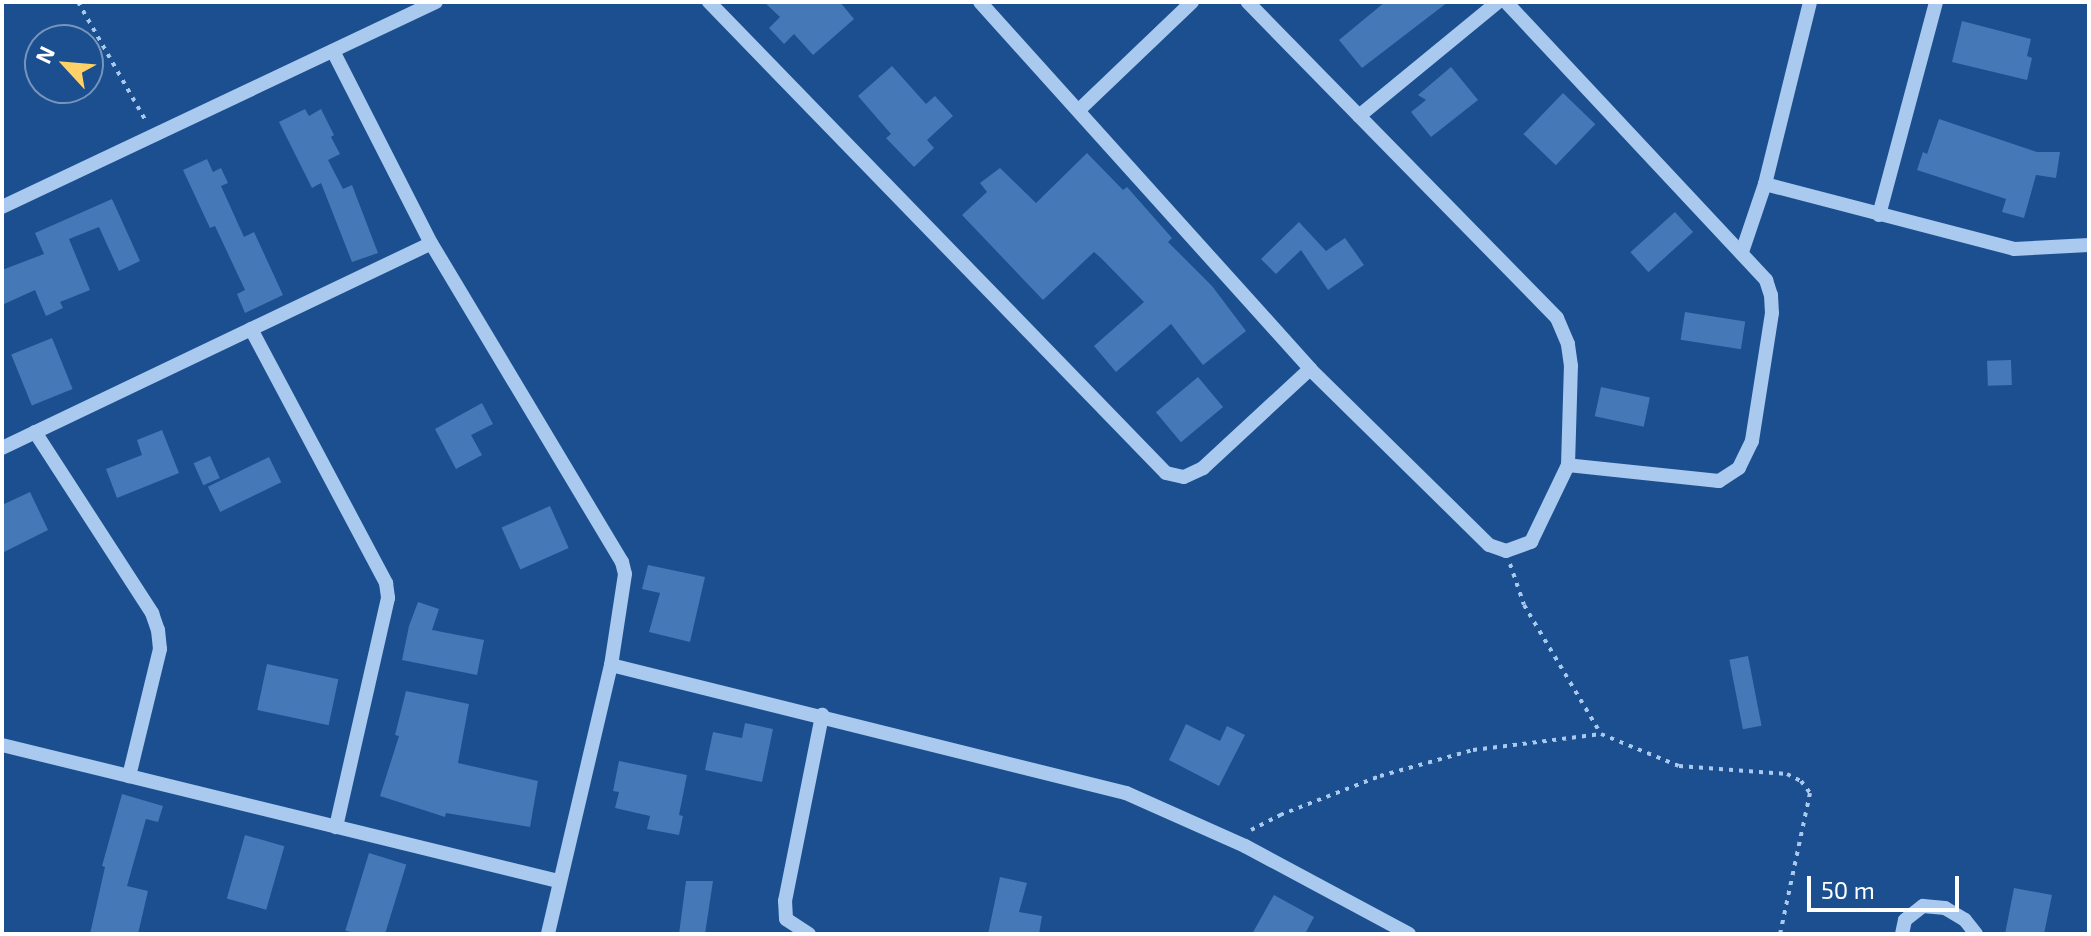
<!DOCTYPE html>
<style>
body{margin:0}
#map{position:relative;width:2091px;height:936px;overflow:hidden;background:#1b4f8f;font-family:"Exo 2",sans-serif}
div>[style]{position:absolute}
.building>*{inset:0;background:#4478b7;transform-origin:0 0}
.path>*{height:4px;margin-top:-2px;transform-origin:0;background:repeating-linear-gradient(90deg,#a9c9ee 0 4px,transparent 0 10px)}
.minor>*{height:14px;margin:-7px;padding:0 7px;transform-origin:7px;border-radius:7px;background:#a9c9ee}
span{translate:-50% -50%;white-space:nowrap;text-align:center;line-height:1.15;-webkit-text-stroke:6px #1b4f8f;paint-order:stroke}
.frame{position:absolute;inset:0;border:4px solid #fff;pointer-events:none}
.north{position:absolute;left:24px;top:24px;width:80px;height:80px;box-sizing:border-box;background:#1b4f8f;border:2px solid #7695bc;border-radius:50%;rotate:296deg;font-size:22px;font-weight:700;line-height:32px;text-align:center;color:#fff}
.north::after{content:'';display:block;margin:auto;width:28px;height:36px;background:#ffd166;clip-path:polygon(50% 0,100% 100%,50% 72%,0 100%)}
.scale{position:absolute;left:1807px;top:876px;width:152px;height:36px;box-sizing:border-box;border:4px solid #fff;border-top:0;padding-left:10px;font-size:24px;line-height:28px;white-space:nowrap;color:#fff;-webkit-text-stroke:6px #1b4f8f;paint-order:stroke}
</style>
<div id="map">
<div class="building">
<i style="clip-path:polygon(764px 2px,840px 2px,854px 19px,813px 55px,794px 34px,784px 44px,769px 28px,780px 17px)"></i>
<i style="clip-path:polygon(1385px 2px,1448px 2px,1362px 68px,1339px 40px)"></i>
<i style="clip-path:polygon(1962px 21px,2031px 39px,2027px 56px,2032px 58px,2027px 80px,1952px 62px)"></i>
<i style="clip-path:polygon(892px 66px,926px 104px,935px 96px,953px 116px,927px 140px,934px 148px,914px 167px,886px 138px,891px 134px,858px 96px)"></i>
<i style="clip-path:polygon(1451px 67px,1478px 100px,1431px 137px,1411px 112px,1426px 100px,1418px 95px)"></i>
<i style="left:1563px;top:93px;width:45px;height:57px;rotate:44deg"></i>
<i style="clip-path:polygon(305px 109px,309px 116px,321px 109px,334px 135px,331px 137px,340px 154px,328px 160px,343px 189px,352px 185px,378px 253px,352px 262px,321px 183px,312px 188px,279px 122px)"></i>
<i style="clip-path:polygon(1939px 119px,2037px 152px,2060px 152px,2056px 178px,2036px 175px,2024px 218px,2002px 212px,2006px 199px,1917px 170px,1923px 152px,1927px 154px)"></i>
<i style="clip-path:polygon(1087px 153px,1123px 190px,1127px 187px,1172px 238px,1168px 242px,1212px 286px,1246px 331px,1203px 365px,1171px 324px,1116px 372px,1094px 346px,1144px 302px,1101px 258px,1094px 252px,1043px 300px,962px 215px,987px 192px,980px 183px,1000px 168px,1036px 203px)"></i>
<i style="clip-path:polygon(207px 159px,213px 172px,221px 168px,228px 183px,221px 186px,244px 237px,254px 232px,283px 295px,245px 313px,237px 294px,245px 290px,215px 226px,210px 228px,183px 170px)"></i>
<i style="clip-path:polygon(112px 199px,140px 261px,119px 271px,99px 227px,69px 239px,90px 290px,60px 302px,63px 308px,46px 316px,35px 290px,2px 305px,2px 270px,44px 254px,35px 233px)"></i>
<i style="left:1675px;top:212px;width:27px;height:60px;rotate:48deg"></i>
<i style="clip-path:polygon(1299px 222px,1326px 251px,1345px 238px,1364px 265px,1328px 290px,1301px 250px,1276px 274px,1261px 259px)"></i>
<i style="left:1685px;top:312px;width:61px;height:28px;rotate:9deg"></i>
<i style="left:52px;top:338px;width:55px;height:44px;rotate:68deg"></i>
<i style="left:2011px;top:360px;width:25px;height:24px;rotate:88deg"></i>
<i style="left:1198px;top:377px;width:39px;height:55px;rotate:50deg"></i>
<i style="left:1601px;top:387px;width:50px;height:30px;rotate:12deg"></i>
<i style="clip-path:polygon(482px 403px,493px 424px,471px 435px,482px 455px,456px 469px,435px 429px)"></i>
<i style="clip-path:polygon(162px 430px,179px 473px,117px 498px,106px 469px,142px 455px,137px 440px)"></i>
<i style="left:210px;top:456px;width:24px;height:18px;rotate:66deg"></i>
<i style="left:269px;top:457px;width:28px;height:68px;rotate:64deg"></i>
<i style="clip-path:polygon(30px 492px,48px 530px,2px 553px,2px 505px)"></i>
<i style="left:550px;top:506px;width:46px;height:53px;rotate:66deg"></i>
<i style="clip-path:polygon(648px 565px,705px 577px,690px 642px,649px 632px,660px 593px,642px 589px)"></i>
<i style="clip-path:polygon(418px 602px,439px 609px,432px 630px,484px 640px,477px 675px,402px 660px,409px 626px)"></i>
<i style="left:1748px;top:656px;width:71px;height:19px;rotate:79deg"></i>
<i style="left:267px;top:664px;width:73px;height:47px;rotate:12deg"></i>
<i style="clip-path:polygon(406px 691px,469px 704px,458px 763px,538px 781px,530px 827px,446px 813px,445px 817px,380px 796px,399px 736px,395px 735px)"></i>
<i style="clip-path:polygon(745px 723px,773px 729px,762px 782px,705px 770px,713px 732px,742px 738px)"></i>
<i style="clip-path:polygon(1186px 724px,1220px 741px,1227px 726px,1245px 735px,1219px 786px,1169px 760px)"></i>
<i style="clip-path:polygon(619px 761px,687px 775px,679px 815px,683px 816px,679px 835px,647px 829px,650px 816px,615px 808px,619px 792px,613px 791px)"></i>
<i style="clip-path:polygon(122px 794px,163px 806px,158px 822px,146px 819px,127px 886px,148px 891px,138px 934px,90px 934px,105px 867px,102px 866px)"></i>
<i style="left:245px;top:835px;width:41px;height:66px;rotate:16deg"></i>
<i style="left:369px;top:853px;width:39px;height:81px;rotate:17deg"></i>
<i style="clip-path:polygon(1000px 877px,1027px 883px,1019px 912px,1042px 916px,1039px 934px,988px 934px)"></i>
<i style="clip-path:polygon(686px 881px,713px 881px,705px 934px,679px 934px)"></i>
<i style="clip-path:polygon(2014px 888px,2052px 895px,2044px 934px,2005px 934px)"></i>
<i style="clip-path:polygon(1274px 895px,1314px 917px,1305px 934px,1252px 934px)"></i>
</div>
<div class="path">
<i style="left:78px;top:2px;width:137px;rotate:60.3deg"></i>
<i style="left:1510px;top:564px;width:43px;rotate:71.1deg"></i>
<i style="left:1524px;top:605px;width:150px;rotate:59.2deg"></i>
<i style="left:1251px;top:830px;width:33px;rotate:-27deg"></i>
<i style="left:1280px;top:815px;width:107px;rotate:-21.3deg"></i>
<i style="left:1380px;top:776px;width:97px;rotate:-15.6deg"></i>
<i style="left:1473px;top:750px;width:129px;rotate:-7.1deg"></i>
<i style="left:1601px;top:734px;width:84px;rotate:22.3deg"></i>
<i style="left:1679px;top:766px;width:108px;rotate:4.2deg"></i>
<i style="left:1787px;top:774px;width:16px;rotate:27deg"></i>
<i style="left:1801px;top:781px;width:15px;rotate:53deg"></i>
<i style="left:1810px;top:793px;width:144px;rotate:102deg"></i>
</div>
<div class="minor">
<i style="left:709px;top:2px;width:656px;rotate:45.86deg"></i>
<i style="left:1166px;top:473px;width:18px;rotate:13deg"></i>
<i style="left:1184px;top:477px;width:21px;rotate:-25deg"></i>
<i style="left:1203px;top:468px;width:146px;rotate:-42.8deg"></i>
<i style="left:980px;top:2px;width:494px;rotate:48deg"></i>
<i style="left:1310px;top:369px;width:251px;rotate:44.5deg"></i>
<i style="left:1489px;top:545px;width:18px;rotate:19deg"></i>
<i style="left:1506px;top:551px;width:27px;rotate:-20deg"></i>
<i style="left:1531px;top:542px;width:85px;rotate:-64.3deg"></i>
<i style="left:1568px;top:465px;width:99px;rotate:-88.3deg"></i>
<i style="left:1571px;top:366px;width:22px;rotate:-98deg"></i>
<i style="left:1568px;top:344px;width:28px;rotate:-113deg"></i>
<i style="left:1557px;top:318px;width:442px;rotate:-134.4deg"></i>
<i style="left:1506px;top:2px;width:381px;rotate:46.9deg"></i>
<i style="left:1766px;top:280px;width:16px;rotate:72deg"></i>
<i style="left:1771px;top:295px;width:18px;rotate:87deg"></i>
<i style="left:1772px;top:313px;width:130px;rotate:98.9deg"></i>
<i style="left:1752px;top:441px;width:30px;rotate:116deg"></i>
<i style="left:1739px;top:468px;width:24px;rotate:147deg"></i>
<i style="left:1719px;top:481px;width:152px;rotate:-174deg"></i>
<i style="left:333px;top:51px;width:216px;rotate:63deg"></i>
<i style="left:431px;top:243px;width:372px;rotate:59.1deg"></i>
<i style="left:622px;top:562px;width:12px;rotate:76deg"></i>
<i style="left:625px;top:574px;width:92px;rotate:98.7deg"></i>
<i style="left:611px;top:665px;width:276px;rotate:103.2deg"></i>
<i style="left:1080px;top:109px;width:155px;rotate:-43.7deg"></i>
<i style="left:1359px;top:116px;width:180px;rotate:-39.4deg"></i>
<i style="left:1765px;top:184px;width:257px;rotate:14.6deg"></i>
<i style="left:2014px;top:249px;width:75px;rotate:-3.1deg"></i>
<i style="left:2px;top:207px;width:480px;rotate:-25.3deg"></i>
<i style="left:1879px;top:215px;width:220px;rotate:-75deg"></i>
<i style="left:1742px;top:252px;width:72px;rotate:-71.3deg"></i>
<i style="left:1765px;top:184px;width:187px;rotate:-76.1deg"></i>
<i style="left:251px;top:329px;width:288px;rotate:62deg"></i>
<i style="left:386px;top:583px;width:15px;rotate:82deg"></i>
<i style="left:388px;top:598px;width:235px;rotate:102.8deg"></i>
<i style="left:35px;top:432px;width:216px;rotate:57.1deg"></i>
<i style="left:152px;top:613px;width:18px;rotate:71deg"></i>
<i style="left:158px;top:630px;width:19px;rotate:84deg"></i>
<i style="left:160px;top:649px;width:131px;rotate:103.7deg"></i>
<i style="left:2px;top:448px;width:475px;rotate:-25.5deg"></i>
<i style="left:611px;top:665px;width:531px;rotate:13.96deg"></i>
<i style="left:1126px;top:793px;width:130px;rotate:24deg"></i>
<i style="left:1245px;top:846px;width:186px;rotate:28.2deg"></i>
<i style="left:2px;top:745px;width:572px;rotate:13.74deg"></i>
<i style="left:809px;top:934px;width:27px;rotate:-147deg"></i>
<i style="left:786px;top:919px;width:18px;rotate:-93deg"></i>
<i style="left:785px;top:901px;width:190px;rotate:-78.7deg"></i>
<i style="left:1902px;top:934px;width:14px;rotate:-78deg"></i>
<i style="left:1905px;top:920px;width:23px;rotate:-38deg"></i>
<i style="left:1923px;top:906px;width:22px;rotate:5deg"></i>
<i style="left:1945px;top:908px;width:23px;rotate:31deg"></i>
<i style="left:1965px;top:920px;width:18px;rotate:52deg"></i>
</div>
<div class="frame"></div>
<div class="north">N</div>
<div class="scale">50 m</div>
</div>
